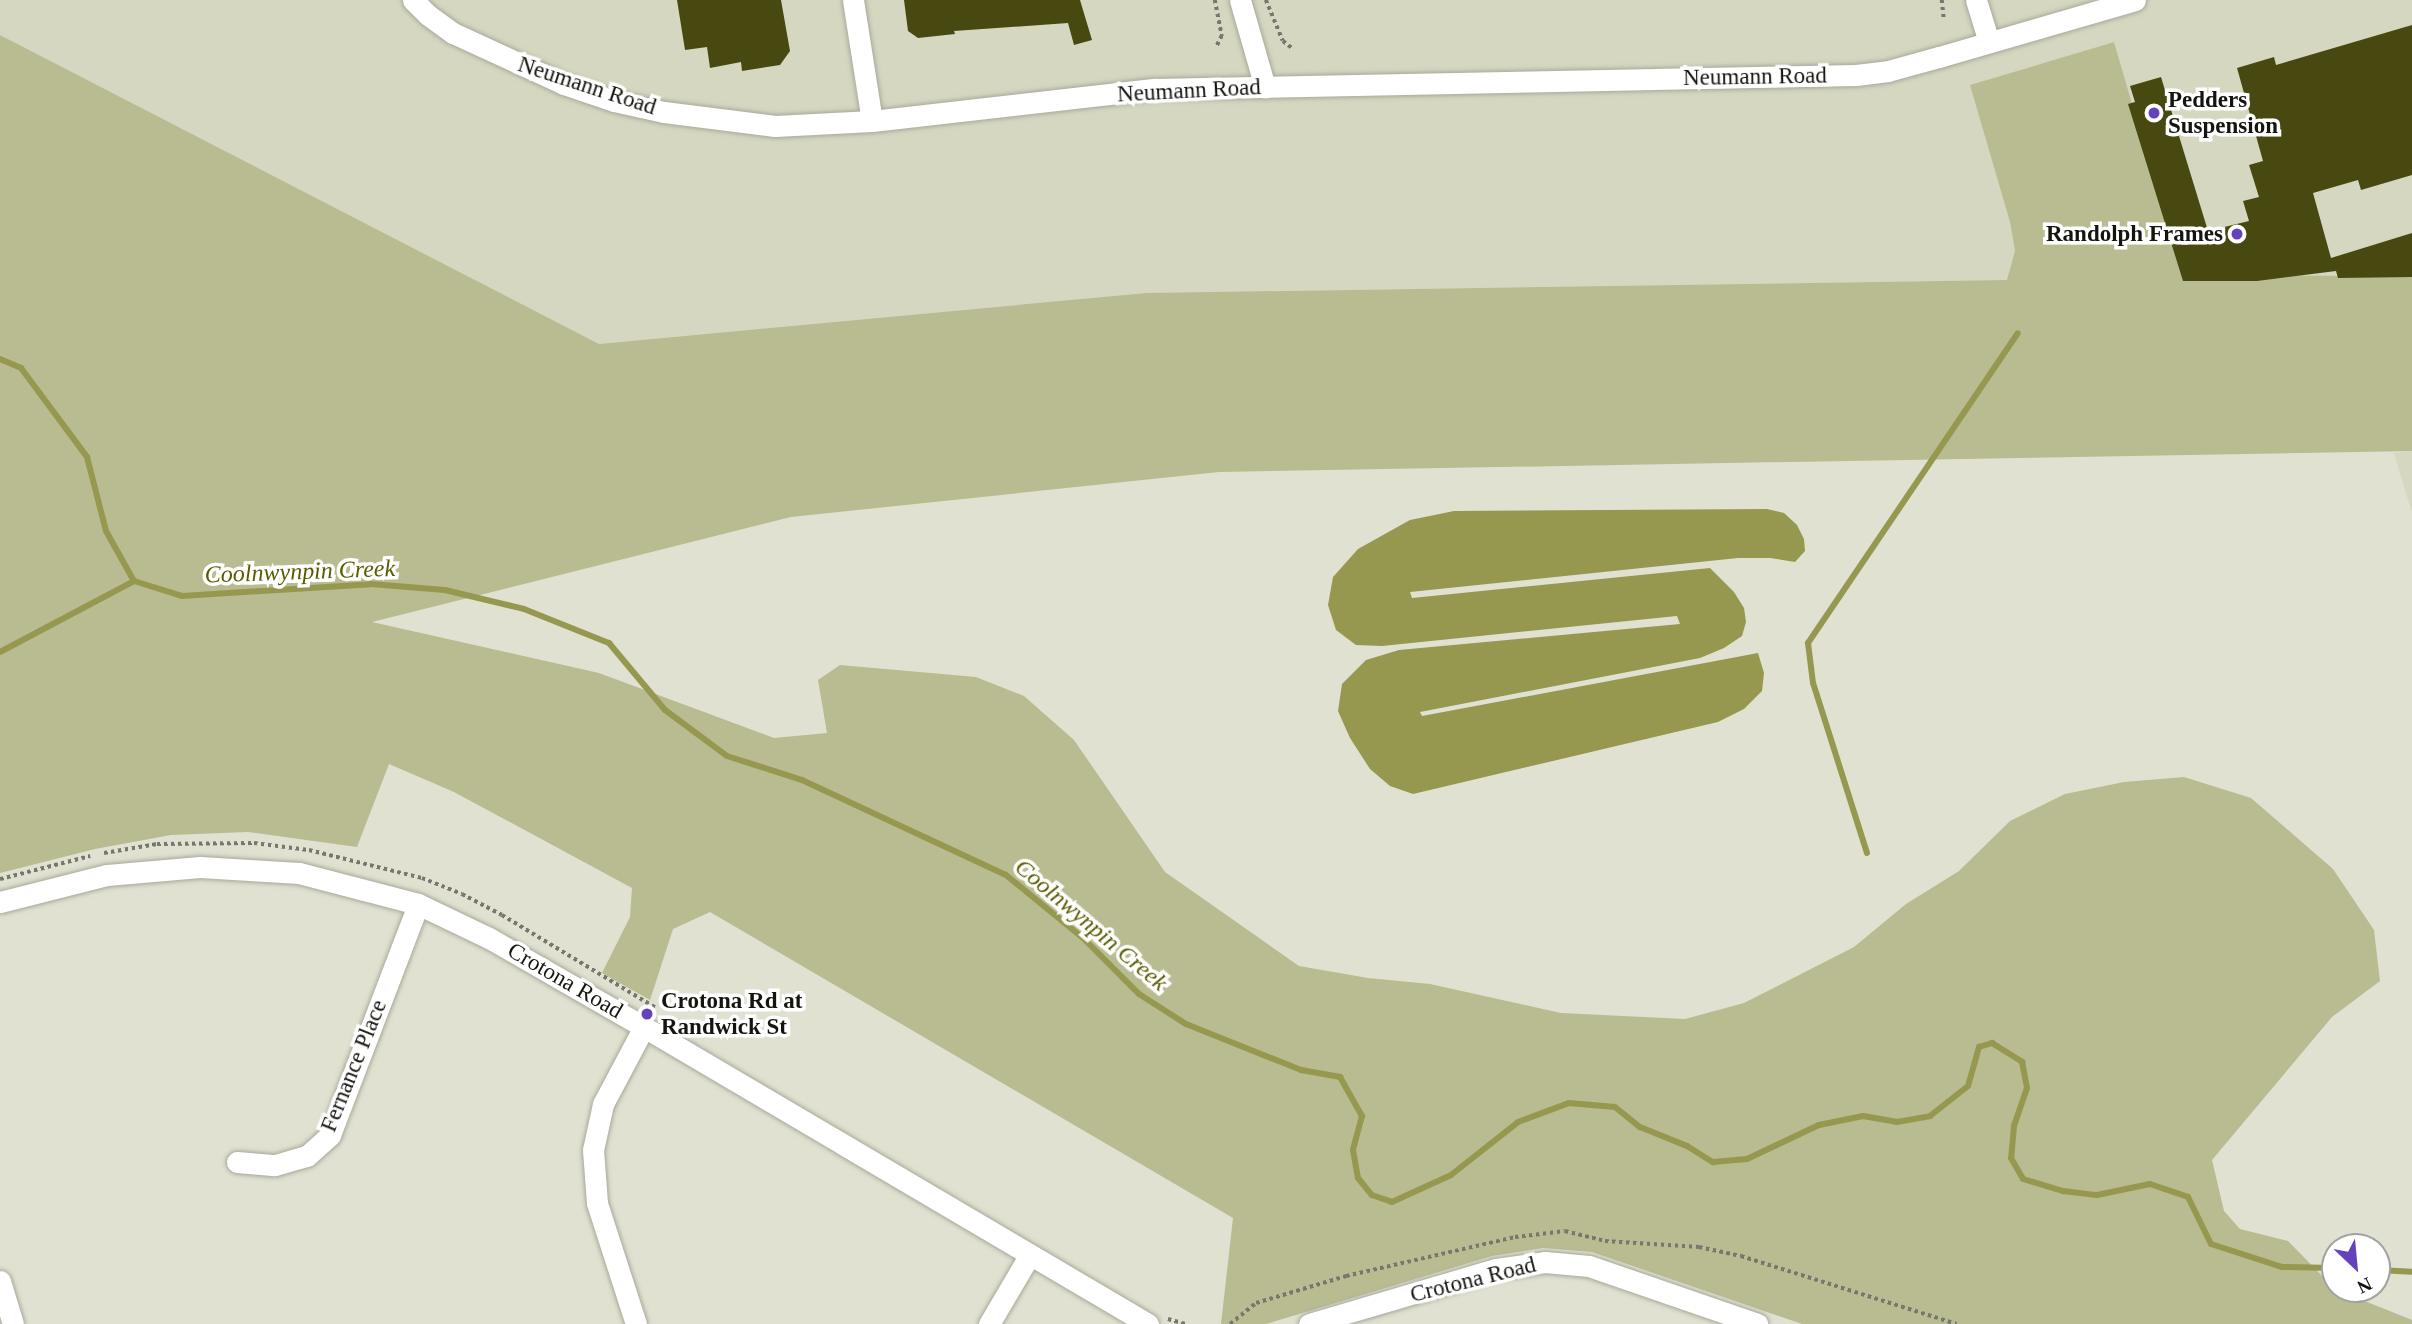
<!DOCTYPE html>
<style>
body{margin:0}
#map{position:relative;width:2412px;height:1324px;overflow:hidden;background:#e0e1d1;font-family:"Times New Roman",serif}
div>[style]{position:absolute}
.built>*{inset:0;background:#d5d7c0}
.green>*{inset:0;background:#b9bb91}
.water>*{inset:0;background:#969850}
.stream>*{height:6px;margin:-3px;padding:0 3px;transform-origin:3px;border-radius:3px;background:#969850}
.building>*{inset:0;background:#484910}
.path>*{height:3.5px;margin-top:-1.75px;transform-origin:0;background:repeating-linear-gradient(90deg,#77786d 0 3.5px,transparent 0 7px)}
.roads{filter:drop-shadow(0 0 2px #a8a99a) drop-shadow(0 0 2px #a8a99a)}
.minor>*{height:21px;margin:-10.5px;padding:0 10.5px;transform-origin:10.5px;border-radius:10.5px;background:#fff}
.dots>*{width:19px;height:19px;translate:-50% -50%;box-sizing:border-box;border:4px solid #fff;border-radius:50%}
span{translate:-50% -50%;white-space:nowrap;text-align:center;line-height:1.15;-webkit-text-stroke:7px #fff;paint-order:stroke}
.street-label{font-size:23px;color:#151510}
.poi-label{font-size:23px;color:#151510;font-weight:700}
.left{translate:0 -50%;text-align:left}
.right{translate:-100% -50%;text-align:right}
.water-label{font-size:24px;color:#5a5b00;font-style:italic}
.north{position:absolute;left:2321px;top:1233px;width:70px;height:70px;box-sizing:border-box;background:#fff;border:2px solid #a1a19f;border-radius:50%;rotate:154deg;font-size:19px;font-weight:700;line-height:28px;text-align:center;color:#151510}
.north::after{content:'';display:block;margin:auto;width:24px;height:32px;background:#6342bb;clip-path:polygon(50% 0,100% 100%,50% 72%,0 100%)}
</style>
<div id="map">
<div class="built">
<i style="clip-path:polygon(0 0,2412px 0,2412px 276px,2182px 275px,2114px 42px,1971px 85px,2010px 222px,2015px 251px,2008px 280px,1146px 293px,599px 344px,0 35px)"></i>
<i style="clip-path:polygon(2412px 451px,2412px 513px,2394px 453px)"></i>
</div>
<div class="green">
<i style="clip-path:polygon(0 35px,599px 344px,1146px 293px,2007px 280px,2015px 251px,2010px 222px,1970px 85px,2114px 42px,2182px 275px,2412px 276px,2412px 451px,1219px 472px,791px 517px,372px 622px,599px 673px,774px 738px,827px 733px,818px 680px,840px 665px,976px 677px,1024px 696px,1074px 740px,1165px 872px,1299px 966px,1368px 978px,1430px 984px,1561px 1013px,1685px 1019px,1744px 1003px,1854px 947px,1906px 904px,1959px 871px,2010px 821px,2065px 794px,2124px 782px,2184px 777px,2251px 798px,2333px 869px,2374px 930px,2380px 981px,2332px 1017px,2212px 1160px,2224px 1211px,2240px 1229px,2288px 1241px,2335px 1289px,2412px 1320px,2412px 1324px,1802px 1324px,1592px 1252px,1543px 1248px,1492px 1256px,1266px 1324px,1221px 1324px,1233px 1218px,710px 912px,673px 929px,650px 1000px,602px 973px,630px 917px,632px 888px,454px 792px,389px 764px,357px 847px,248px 832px,171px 835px,95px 849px,0 873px)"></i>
</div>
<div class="water">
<i style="clip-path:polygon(1767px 509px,1784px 513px,1797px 525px,1804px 539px,1805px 551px,1795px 562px,1770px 558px,1738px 558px,1410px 592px,1412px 598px,1710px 568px,1734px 592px,1744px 608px,1746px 622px,1742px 636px,1724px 648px,1700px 658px,1420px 712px,1422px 716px,1758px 653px,1764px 673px,1762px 691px,1744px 709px,1718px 722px,1413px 794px,1390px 786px,1370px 769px,1350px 738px,1338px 711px,1342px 684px,1366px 660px,1399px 650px,1680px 624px,1677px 616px,1382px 646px,1356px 645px,1336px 630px,1328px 605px,1333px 577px,1358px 549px,1410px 520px,1454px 511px)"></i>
</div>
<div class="stream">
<i style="left:0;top:359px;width:23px;rotate:23deg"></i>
<i style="left:21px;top:368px;width:111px;rotate:53.4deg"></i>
<i style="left:87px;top:457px;width:76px;rotate:75.6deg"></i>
<i style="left:106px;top:531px;width:57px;rotate:60.8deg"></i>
<i style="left:134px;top:581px;width:50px;rotate:17.4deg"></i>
<i style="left:182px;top:596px;width:189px;rotate:-3.6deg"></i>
<i style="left:371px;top:584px;width:74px;rotate:4.6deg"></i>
<i style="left:445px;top:590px;width:81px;rotate:13.5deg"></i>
<i style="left:524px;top:609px;width:92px;rotate:21.8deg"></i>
<i style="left:609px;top:643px;width:87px;rotate:50.1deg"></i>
<i style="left:665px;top:710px;width:77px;rotate:36.6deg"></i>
<i style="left:727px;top:756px;width:79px;rotate:17.7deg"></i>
<i style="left:802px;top:780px;width:225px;rotate:25deg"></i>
<i style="left:1006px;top:875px;width:99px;rotate:39.3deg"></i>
<i style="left:1083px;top:938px;width:79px;rotate:45deg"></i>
<i style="left:1139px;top:994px;width:56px;rotate:32.6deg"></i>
<i style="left:1186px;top:1024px;width:124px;rotate:21.8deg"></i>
<i style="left:1301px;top:1070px;width:40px;rotate:10deg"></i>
<i style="left:1340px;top:1077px;width:45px;rotate:60.6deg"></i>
<i style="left:1362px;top:1116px;width:35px;rotate:105deg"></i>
<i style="left:1353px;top:1150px;width:28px;rotate:80deg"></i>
<i style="left:1358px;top:1178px;width:22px;rotate:51deg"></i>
<i style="left:1372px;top:1195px;width:21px;rotate:19deg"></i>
<i style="left:1392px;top:1202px;width:65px;rotate:-24.6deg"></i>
<i style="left:1451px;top:1175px;width:85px;rotate:-38.3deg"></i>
<i style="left:1518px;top:1122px;width:54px;rotate:-20.4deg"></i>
<i style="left:1569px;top:1103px;width:46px;rotate:5deg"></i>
<i style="left:1615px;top:1107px;width:32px;rotate:39deg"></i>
<i style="left:1640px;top:1127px;width:51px;rotate:22deg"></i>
<i style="left:1687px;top:1146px;width:31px;rotate:32deg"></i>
<i style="left:1713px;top:1162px;width:34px;rotate:-5deg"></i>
<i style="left:1747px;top:1159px;width:80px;rotate:-25.3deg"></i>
<i style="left:1819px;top:1125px;width:45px;rotate:-11.6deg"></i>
<i style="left:1863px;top:1116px;width:35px;rotate:10deg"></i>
<i style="left:1897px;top:1122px;width:34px;rotate:-10deg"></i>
<i style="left:1930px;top:1116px;width:48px;rotate:-38.3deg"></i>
<i style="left:1968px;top:1086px;width:41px;rotate:-74.2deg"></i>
<i style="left:1979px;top:1047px;width:14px;rotate:-17deg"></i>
<i style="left:1992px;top:1043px;width:36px;rotate:32deg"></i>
<i style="left:2022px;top:1062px;width:26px;rotate:79deg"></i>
<i style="left:2027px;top:1088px;width:40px;rotate:108.9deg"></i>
<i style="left:2014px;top:1126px;width:32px;rotate:95deg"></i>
<i style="left:2011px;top:1158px;width:24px;rotate:60deg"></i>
<i style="left:2023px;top:1179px;width:42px;rotate:16.7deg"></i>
<i style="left:2063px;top:1191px;width:34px;rotate:7deg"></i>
<i style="left:2097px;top:1195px;width:54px;rotate:-11.7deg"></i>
<i style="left:2150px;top:1184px;width:40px;rotate:18.9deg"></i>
<i style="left:2188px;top:1197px;width:52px;rotate:63.9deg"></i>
<i style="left:2211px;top:1244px;width:75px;rotate:17.9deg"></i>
<i style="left:2282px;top:1267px;width:53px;rotate:1.1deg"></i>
<i style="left:0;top:652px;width:152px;rotate:-27.9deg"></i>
<i style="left:1867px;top:853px;width:178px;rotate:-107.6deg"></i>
<i style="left:1813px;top:683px;width:40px;rotate:-97.1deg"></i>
<i style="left:1808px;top:643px;width:374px;rotate:-55.9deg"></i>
<i style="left:2377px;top:1270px;width:35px;rotate:3deg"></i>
</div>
<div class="building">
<i style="clip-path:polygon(677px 0,781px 0,790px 51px,780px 65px,742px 71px,741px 62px,710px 68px,707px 47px,685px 50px)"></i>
<i style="clip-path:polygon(904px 0,1080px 0,1092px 40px,1074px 45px,1068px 23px,954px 31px,955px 34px,918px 38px,908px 31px)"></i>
<i style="clip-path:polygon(2412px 25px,2412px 175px,2361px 190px,2358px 180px,2313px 193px,2331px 258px,2412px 233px,2412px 277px,2338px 278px,2336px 271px,2257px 281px,2183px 281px,2128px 104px,2135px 102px,2130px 86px,2161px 77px,2208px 231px,2249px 221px,2243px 201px,2259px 197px,2249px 165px,2263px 161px,2237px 68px,2274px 57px,2276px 65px)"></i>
</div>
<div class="path">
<i style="left:1215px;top:0;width:37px;rotate:79deg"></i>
<i style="left:1222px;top:36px;width:13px;rotate:117deg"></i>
<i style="left:1266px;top:0;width:44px;rotate:67.5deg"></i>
<i style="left:1283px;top:41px;width:11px;rotate:38deg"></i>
<i style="left:1942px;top:0;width:20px;rotate:84deg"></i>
<i style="left:104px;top:853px;width:54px;rotate:-9.6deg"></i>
<i style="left:157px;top:844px;width:97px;rotate:-0.6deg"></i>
<i style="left:254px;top:843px;width:55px;rotate:7.3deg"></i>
<i style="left:309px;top:850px;width:116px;rotate:13.9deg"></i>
<i style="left:422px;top:878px;width:43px;rotate:21.8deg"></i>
<i style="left:462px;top:894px;width:45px;rotate:27.7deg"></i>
<i style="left:502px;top:915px;width:180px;rotate:31.1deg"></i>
<i style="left:0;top:879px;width:93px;rotate:-14.3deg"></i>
<i style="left:1168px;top:1319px;width:18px;rotate:16deg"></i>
<i style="left:1230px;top:1324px;width:33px;rotate:-39deg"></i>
<i style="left:1256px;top:1303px;width:94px;rotate:-16.7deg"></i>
<i style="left:1346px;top:1276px;width:173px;rotate:-13deg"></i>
<i style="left:1515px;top:1237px;width:50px;rotate:-6.8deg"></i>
<i style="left:1565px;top:1231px;width:41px;rotate:14deg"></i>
<i style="left:1605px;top:1241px;width:94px;rotate:3.7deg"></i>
<i style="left:1699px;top:1247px;width:43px;rotate:12.1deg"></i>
<i style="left:1741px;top:1256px;width:226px;rotate:17.5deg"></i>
</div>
<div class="roads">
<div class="minor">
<i style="left:413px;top:0;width:21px;rotate:45deg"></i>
<i style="left:428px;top:15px;width:31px;rotate:36deg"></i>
<i style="left:453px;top:33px;width:122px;rotate:24.7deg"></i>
<i style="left:564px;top:84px;width:53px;rotate:18.8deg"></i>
<i style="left:614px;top:101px;width:51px;rotate:12.4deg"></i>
<i style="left:664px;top:112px;width:112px;rotate:7.2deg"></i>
<i style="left:775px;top:126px;width:97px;rotate:-3deg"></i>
<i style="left:872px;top:121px;width:285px;rotate:-6.5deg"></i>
<i style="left:1155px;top:89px;width:701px;rotate:-1.14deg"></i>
<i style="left:1856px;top:75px;width:32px;rotate:-7deg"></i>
<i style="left:1888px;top:71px;width:53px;rotate:-15.4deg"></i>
<i style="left:1939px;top:57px;width:204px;rotate:-16.2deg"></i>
<i style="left:853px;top:0;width:122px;rotate:81.1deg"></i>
<i style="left:1240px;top:0;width:91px;rotate:74deg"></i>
<i style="left:1976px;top:0;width:44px;rotate:72.8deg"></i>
<i style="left:0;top:902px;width:110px;rotate:-14.2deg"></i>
<i style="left:107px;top:875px;width:93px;rotate:-4.9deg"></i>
<i style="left:200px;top:867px;width:99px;rotate:3.5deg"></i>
<i style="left:299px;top:873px;width:123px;rotate:14.6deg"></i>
<i style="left:418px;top:904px;width:79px;rotate:25.6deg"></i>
<i style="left:489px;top:938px;width:179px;rotate:29.9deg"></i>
<i style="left:644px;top:1027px;width:585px;rotate:30.51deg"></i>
<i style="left:237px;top:1162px;width:38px;rotate:5deg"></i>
<i style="left:275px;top:1165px;width:33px;rotate:-16deg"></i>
<i style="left:307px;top:1156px;width:31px;rotate:-42deg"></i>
<i style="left:330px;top:1135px;width:247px;rotate:-69.1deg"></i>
<i style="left:0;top:1281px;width:45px;rotate:73.2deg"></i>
<i style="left:636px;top:1324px;width:127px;rotate:-107.9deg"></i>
<i style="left:597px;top:1203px;width:53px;rotate:-94.3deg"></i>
<i style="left:593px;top:1150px;width:47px;rotate:-77.7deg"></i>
<i style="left:603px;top:1104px;width:87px;rotate:-62deg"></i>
<i style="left:989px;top:1324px;width:79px;rotate:-59.5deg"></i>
<i style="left:1309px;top:1324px;width:195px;rotate:-16.4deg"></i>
<i style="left:1496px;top:1269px;width:49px;rotate:-8.1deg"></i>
<i style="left:1545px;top:1262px;width:44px;rotate:5.2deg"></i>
<i style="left:1589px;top:1266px;width:178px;rotate:19deg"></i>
</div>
</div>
<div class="dots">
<i style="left:2154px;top:113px;background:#6342bb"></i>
<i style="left:2237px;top:234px;background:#6342bb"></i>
<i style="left:647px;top:1014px;background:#6342bb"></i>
</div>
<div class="street-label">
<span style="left:1755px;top:77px;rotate:-1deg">Neumann Road</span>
<span style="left:587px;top:86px;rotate:18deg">Neumann Road</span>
<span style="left:1189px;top:91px;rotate:-3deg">Neumann Road</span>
<span style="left:565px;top:981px;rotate:30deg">Crotona Road</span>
<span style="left:354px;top:1066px;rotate:-68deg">Fernance Place</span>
<span style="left:1473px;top:1280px;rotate:-14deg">Crotona Road</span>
</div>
<div class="poi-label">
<span class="left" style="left:2168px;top:113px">Pedders<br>Suspension</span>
<span class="right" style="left:2223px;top:234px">Randolph Frames</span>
<span class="left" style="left:661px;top:1014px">Crotona Rd at<br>Randwick St</span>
</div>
<div class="water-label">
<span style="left:300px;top:572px;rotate:-2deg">Coolnwynpin Creek</span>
<span style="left:1091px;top:925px;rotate:40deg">Coolnwynpin Creek</span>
</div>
<div class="north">N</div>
</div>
